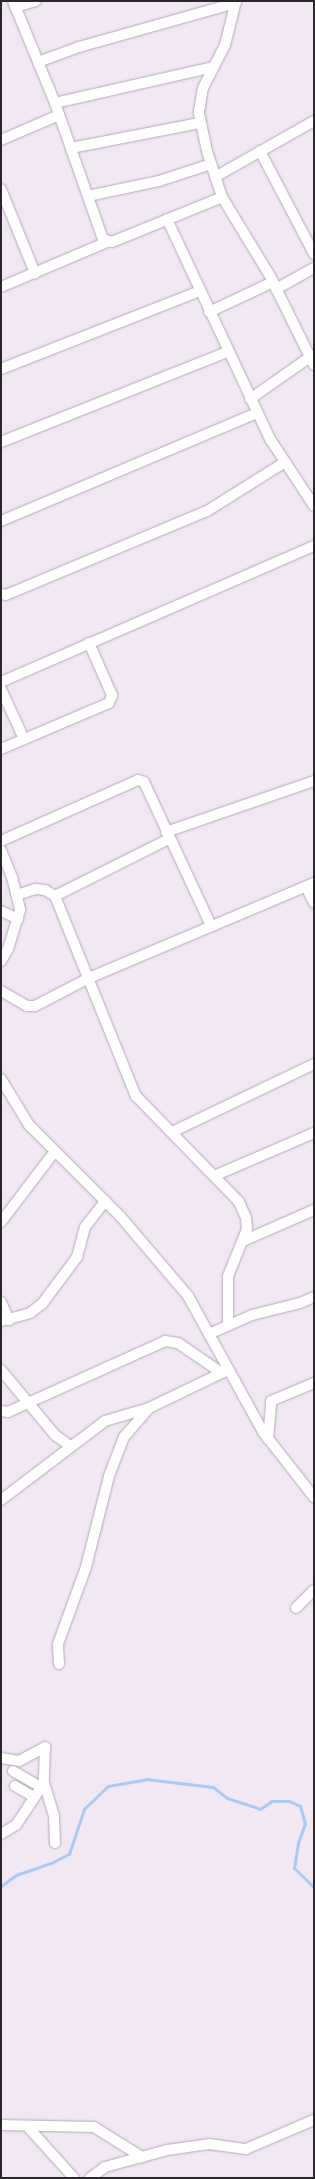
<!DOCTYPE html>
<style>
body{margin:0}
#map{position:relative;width:315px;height:2179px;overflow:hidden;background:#f1e8f4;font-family:"PT Sans",sans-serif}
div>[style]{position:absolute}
.stream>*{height:3px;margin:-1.5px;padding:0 1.5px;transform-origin:1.5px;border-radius:1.5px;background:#acc9f3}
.roads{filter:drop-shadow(0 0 1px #b3a9b5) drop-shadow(0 0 1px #b3a9b5)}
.minor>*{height:10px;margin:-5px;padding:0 5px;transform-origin:5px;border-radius:5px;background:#fff}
span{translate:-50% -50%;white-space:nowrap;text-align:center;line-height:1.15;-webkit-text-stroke:3px #fff;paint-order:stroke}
.frame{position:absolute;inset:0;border:2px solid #2a262b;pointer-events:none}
</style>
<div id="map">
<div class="stream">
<i style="left:1px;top:1886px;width:19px;rotate:-36deg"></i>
<i style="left:16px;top:1875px;width:37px;rotate:-19deg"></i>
<i style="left:51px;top:1863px;width:20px;rotate:-27deg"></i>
<i style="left:69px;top:1854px;width:47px;rotate:-71.6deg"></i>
<i style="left:84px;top:1809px;width:33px;rotate:-44deg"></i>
<i style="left:108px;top:1786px;width:39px;rotate:-10deg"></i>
<i style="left:146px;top:1779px;width:67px;rotate:6.8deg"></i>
<i style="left:213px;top:1787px;width:18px;rotate:38deg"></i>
<i style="left:227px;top:1798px;width:35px;rotate:18deg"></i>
<i style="left:260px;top:1809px;width:14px;rotate:-34deg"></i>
<i style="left:272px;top:1801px;width:17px"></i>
<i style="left:289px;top:1801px;width:12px;rotate:24deg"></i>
<i style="left:300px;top:1806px;width:18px;rotate:74deg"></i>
<i style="left:305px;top:1823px;width:21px;rotate:109deg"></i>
<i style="left:298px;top:1843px;width:25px;rotate:99deg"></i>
<i style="left:294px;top:1868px;width:28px;rotate:44deg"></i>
</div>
<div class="roads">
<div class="minor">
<i style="left:13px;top:1px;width:110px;rotate:67.6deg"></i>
<i style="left:55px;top:103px;width:144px;rotate:70.6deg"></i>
<i style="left:103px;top:239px;width:9px;rotate:18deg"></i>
<i style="left:112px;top:242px;width:119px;rotate:-22.2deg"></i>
<i style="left:222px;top:197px;width:92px;rotate:58.7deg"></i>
<i style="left:270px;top:276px;width:99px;rotate:63.7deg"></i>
<i style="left:15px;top:7px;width:22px;rotate:-16deg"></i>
<i style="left:38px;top:62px;width:44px;rotate:-20.1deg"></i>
<i style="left:79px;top:47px;width:163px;rotate:-15.7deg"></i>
<i style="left:55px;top:103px;width:162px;rotate:-12.8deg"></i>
<i style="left:1px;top:140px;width:63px;rotate:-23.3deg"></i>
<i style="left:71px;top:148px;width:131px;rotate:-11deg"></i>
<i style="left:260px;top:151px;width:116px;rotate:62.3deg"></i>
<i style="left:215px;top:177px;width:114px;rotate:-29.5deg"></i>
<i style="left:1px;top:189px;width:91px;rotate:68deg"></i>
<i style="left:88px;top:196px;width:73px;rotate:-11.9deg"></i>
<i style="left:159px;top:181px;width:55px;rotate:-18.1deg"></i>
<i style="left:222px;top:197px;width:48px;rotate:-108.1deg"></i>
<i style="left:207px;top:151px;width:40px;rotate:-102deg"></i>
<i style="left:199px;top:112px;width:24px;rotate:-81deg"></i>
<i style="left:203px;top:88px;width:48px;rotate:-62.9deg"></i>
<i style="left:225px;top:45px;width:45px;rotate:-76deg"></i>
<i style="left:167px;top:219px;width:243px;rotate:64.9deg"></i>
<i style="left:270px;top:439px;width:80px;rotate:56.7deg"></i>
<i style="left:1px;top:287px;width:115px;rotate:-23deg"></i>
<i style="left:276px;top:289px;width:43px;rotate:-28.9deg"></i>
<i style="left:209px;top:312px;width:71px;rotate:-25.1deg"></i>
<i style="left:1px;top:369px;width:214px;rotate:-21.4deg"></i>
<i style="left:250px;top:399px;width:73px;rotate:-35deg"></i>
<i style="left:1px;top:442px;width:243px;rotate:-21.7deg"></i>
<i style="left:1px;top:521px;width:278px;rotate:-22.9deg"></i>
<i style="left:1px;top:594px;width:5px;rotate:11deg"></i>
<i style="left:6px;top:595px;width:218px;rotate:-22.7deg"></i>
<i style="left:207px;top:511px;width:92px;rotate:-32.1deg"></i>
<i style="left:1px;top:682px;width:341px;rotate:-23.5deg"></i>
<i style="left:1px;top:689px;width:55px;rotate:65.3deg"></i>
<i style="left:1px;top:749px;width:117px;rotate:-23.1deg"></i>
<i style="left:109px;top:703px;width:9px;rotate:-69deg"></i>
<i style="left:112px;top:695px;width:57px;rotate:-113.9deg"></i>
<i style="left:166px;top:832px;width:157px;rotate:-19deg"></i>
<i style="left:1px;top:841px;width:150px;rotate:-24deg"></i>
<i style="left:138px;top:780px;width:6px;rotate:18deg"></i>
<i style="left:144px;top:782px;width:159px;rotate:65deg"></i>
<i style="left:1px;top:850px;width:29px;rotate:68deg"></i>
<i style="left:12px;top:877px;width:34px;rotate:76deg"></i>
<i style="left:20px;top:910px;width:41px;rotate:107.1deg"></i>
<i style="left:8px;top:949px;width:14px;rotate:120deg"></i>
<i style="left:306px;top:887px;width:18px;rotate:63deg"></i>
<i style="left:17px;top:895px;width:20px;rotate:-18deg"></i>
<i style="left:36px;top:889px;width:9px;rotate:6deg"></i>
<i style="left:45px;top:890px;width:12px;rotate:31deg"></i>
<i style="left:55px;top:896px;width:216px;rotate:68deg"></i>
<i style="left:136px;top:1096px;width:148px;rotate:45.8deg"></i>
<i style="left:239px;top:1202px;width:17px;rotate:66deg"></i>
<i style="left:246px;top:1218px;width:11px;rotate:85deg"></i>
<i style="left:247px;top:1229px;width:51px;rotate:112deg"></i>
<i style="left:228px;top:1276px;width:49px;rotate:90deg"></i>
<i style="left:55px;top:896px;width:127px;rotate:-26.6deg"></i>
<i style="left:1px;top:911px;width:19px;rotate:25deg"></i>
<i style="left:1px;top:991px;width:30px;rotate:30deg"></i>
<i style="left:27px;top:1006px;width:8px"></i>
<i style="left:35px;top:1006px;width:61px;rotate:-27.4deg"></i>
<i style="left:89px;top:978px;width:244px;rotate:-22.9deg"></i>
<i style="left:1px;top:1079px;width:54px;rotate:58.7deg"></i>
<i style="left:29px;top:1125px;width:129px;rotate:45deg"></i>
<i style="left:120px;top:1216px;width:105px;rotate:49.6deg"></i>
<i style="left:188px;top:1296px;width:155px;rotate:61.1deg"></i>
<i style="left:263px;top:1432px;width:83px;rotate:51.9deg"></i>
<i style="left:172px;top:1132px;width:157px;rotate:-25.6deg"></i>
<i style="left:214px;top:1176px;width:109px;rotate:-23.3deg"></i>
<i style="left:1px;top:1222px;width:89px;rotate:-52.7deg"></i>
<i style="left:243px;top:1241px;width:77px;rotate:-23.6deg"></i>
<i style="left:1px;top:1302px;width:20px;rotate:66deg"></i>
<i style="left:1px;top:1321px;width:30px;rotate:-15deg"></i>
<i style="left:30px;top:1313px;width:15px;rotate:-37deg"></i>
<i style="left:42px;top:1304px;width:59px;rotate:-53.3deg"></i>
<i style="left:77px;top:1257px;width:31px;rotate:-75deg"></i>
<i style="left:85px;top:1227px;width:33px;rotate:-52deg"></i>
<i style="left:209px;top:1334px;width:47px;rotate:-23.8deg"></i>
<i style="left:252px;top:1315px;width:49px;rotate:-14deg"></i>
<i style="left:300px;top:1303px;width:15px;rotate:-23deg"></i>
<i style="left:1px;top:1370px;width:85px;rotate:50.3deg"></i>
<i style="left:55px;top:1435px;width:19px;rotate:36deg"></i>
<i style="left:1px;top:1411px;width:7px;rotate:8deg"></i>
<i style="left:8px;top:1412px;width:172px;rotate:-24.3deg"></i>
<i style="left:165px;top:1341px;width:13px;rotate:9deg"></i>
<i style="left:178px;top:1343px;width:53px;rotate:34.3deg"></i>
<i style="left:268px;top:1439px;width:38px;rotate:-85deg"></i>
<i style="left:271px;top:1401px;width:47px;rotate:-22.7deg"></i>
<i style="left:1px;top:1500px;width:131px;rotate:-37.2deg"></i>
<i style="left:105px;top:1421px;width:46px;rotate:-16.5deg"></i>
<i style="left:149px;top:1408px;width:88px;rotate:-25.7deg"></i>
<i style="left:296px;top:1608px;width:25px;rotate:-45deg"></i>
<i style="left:59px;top:1664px;width:20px;rotate:-93deg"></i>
<i style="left:58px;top:1644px;width:82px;rotate:-70deg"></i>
<i style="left:86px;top:1567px;width:94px;rotate:-75.8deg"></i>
<i style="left:109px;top:1476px;width:42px;rotate:-69deg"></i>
<i style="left:124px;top:1437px;width:38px;rotate:-49deg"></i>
<i style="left:1px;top:1758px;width:18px;rotate:9deg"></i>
<i style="left:19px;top:1761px;width:30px;rotate:-28deg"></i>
<i style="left:45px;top:1747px;width:36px;rotate:92deg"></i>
<i style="left:13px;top:1771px;width:32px;rotate:30deg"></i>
<i style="left:15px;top:1786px;width:22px;rotate:30deg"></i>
<i style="left:1px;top:1834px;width:17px;rotate:-31deg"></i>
<i style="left:16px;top:1825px;width:50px;rotate:-56.3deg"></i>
<i style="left:44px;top:1783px;width:34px;rotate:73deg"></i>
<i style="left:54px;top:1816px;width:27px;rotate:88deg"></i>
<i style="left:1px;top:2125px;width:93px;rotate:1.2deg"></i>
<i style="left:94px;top:2127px;width:57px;rotate:32deg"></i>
<i style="left:28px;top:2127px;width:69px;rotate:48deg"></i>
<i style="left:90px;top:2178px;width:19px;rotate:-36deg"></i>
<i style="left:105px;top:2167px;width:64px;rotate:-15.3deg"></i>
<i style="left:167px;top:2150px;width:42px;rotate:-8.1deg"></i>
<i style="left:209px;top:2144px;width:37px;rotate:8deg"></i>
<i style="left:246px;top:2149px;width:74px;rotate:-23.1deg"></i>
</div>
</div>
<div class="frame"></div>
</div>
